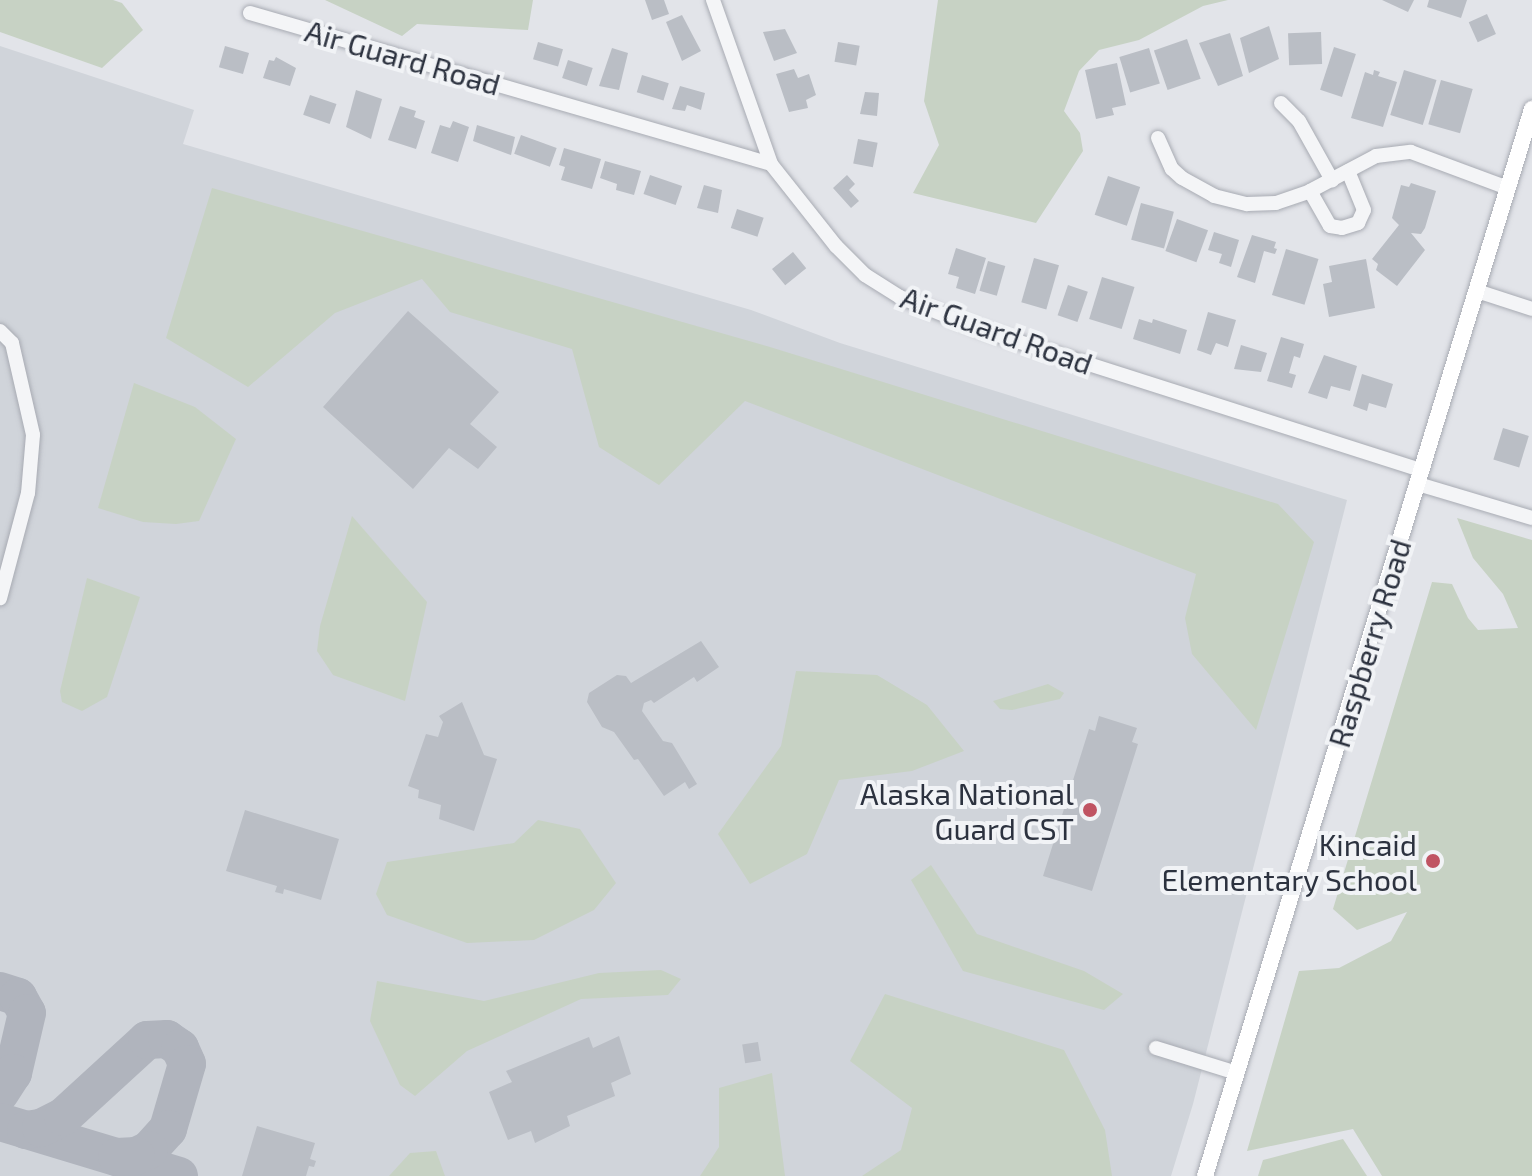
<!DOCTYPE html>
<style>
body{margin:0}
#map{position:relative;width:1532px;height:1176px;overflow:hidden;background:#e2e4e9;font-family:"Exo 2",sans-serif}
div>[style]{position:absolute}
.built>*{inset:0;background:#d0d4da}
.green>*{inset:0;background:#c7d2c4}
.taxiway>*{height:38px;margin:-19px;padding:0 19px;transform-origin:19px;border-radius:19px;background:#b0b4bd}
.building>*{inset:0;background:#babec5;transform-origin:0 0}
.roads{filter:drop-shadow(0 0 2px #a8abb3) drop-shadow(0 0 2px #a8abb3)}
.minor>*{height:14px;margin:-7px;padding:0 7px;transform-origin:7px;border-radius:7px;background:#f4f5f7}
.major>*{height:16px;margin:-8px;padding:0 8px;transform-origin:8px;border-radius:8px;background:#fff}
.dots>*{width:22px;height:22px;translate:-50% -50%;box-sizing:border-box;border:4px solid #f1f3f6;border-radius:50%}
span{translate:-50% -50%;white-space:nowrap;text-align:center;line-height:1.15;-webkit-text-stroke:8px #f1f3f6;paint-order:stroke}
.street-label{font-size:30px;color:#2c323f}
.poi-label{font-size:30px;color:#2c323f}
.right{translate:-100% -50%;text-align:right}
</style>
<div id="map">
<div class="built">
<i style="clip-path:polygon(0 46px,194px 110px,183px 144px,751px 310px,840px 343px,1347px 500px,1193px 1104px,1171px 1176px,0 1176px)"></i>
</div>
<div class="green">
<i style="clip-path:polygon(0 0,113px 0,122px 3px,143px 30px,102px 68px,0 32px)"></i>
<i style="clip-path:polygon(325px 0,533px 0,528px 30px,417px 24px,402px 36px)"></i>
<i style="clip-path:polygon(938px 0,1228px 0,1203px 6px,1139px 40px,1099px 50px,1079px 71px,1064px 111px,1080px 133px,1083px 151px,1036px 223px,913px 193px,939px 145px,924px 101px)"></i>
<i style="clip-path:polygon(212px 188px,770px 347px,1278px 504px,1314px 542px,1256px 730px,1192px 654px,1185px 618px,1196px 574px,745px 401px,659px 485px,599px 447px,572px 349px,450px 312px,422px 279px,335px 313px,248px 387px,166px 338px)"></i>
<i style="clip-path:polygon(134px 383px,195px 407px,236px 439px,199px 521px,176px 524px,143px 522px,98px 508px)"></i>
<i style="clip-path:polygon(352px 516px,427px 602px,405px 701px,333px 675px,317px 651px,320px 626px)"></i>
<i style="clip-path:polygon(1457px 518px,1532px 540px,1532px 1176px,1382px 1176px,1353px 1129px,1247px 1151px,1299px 971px,1339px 968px,1391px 941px,1407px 912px,1357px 930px,1333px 909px,1432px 582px,1452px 584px,1468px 618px,1478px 630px,1518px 628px,1503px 594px,1473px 558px)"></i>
<i style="clip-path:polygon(87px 578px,140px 597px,107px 697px,82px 711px,62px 702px,60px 691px)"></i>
<i style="clip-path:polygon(796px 671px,877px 675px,927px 705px,964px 751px,912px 771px,839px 780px,807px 854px,750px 884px,718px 834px,781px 746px)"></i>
<i style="clip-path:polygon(1048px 684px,1064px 693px,1060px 699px,1012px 710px,1000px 709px,993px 701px)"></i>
<i style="clip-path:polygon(538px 820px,580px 829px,616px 883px,594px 910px,534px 940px,467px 943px,387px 915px,376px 894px,387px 862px,514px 843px)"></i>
<i style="clip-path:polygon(931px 865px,977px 934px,1084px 971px,1123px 994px,1104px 1010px,963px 971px,911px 880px)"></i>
<i style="clip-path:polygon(661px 970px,681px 979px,668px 995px,581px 999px,467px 1051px,415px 1096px,400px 1085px,370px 1021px,377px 981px,484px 1001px,599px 973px)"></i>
<i style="clip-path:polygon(885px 994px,1064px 1050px,1105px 1130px,1112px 1176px,862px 1176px,901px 1150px,912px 1108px,850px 1061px)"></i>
<i style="clip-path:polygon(772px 1073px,785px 1176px,700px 1176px,719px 1147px,719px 1088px)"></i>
<i style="clip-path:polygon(1343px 1139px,1367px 1176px,1258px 1176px,1263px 1160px)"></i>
<i style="clip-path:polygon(436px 1151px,445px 1176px,389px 1176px,410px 1153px)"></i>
</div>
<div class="taxiway">
<i style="left:0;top:991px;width:19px;rotate:18deg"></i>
<i style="left:18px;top:997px;width:18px;rotate:61deg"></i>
<i style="left:27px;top:1013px;width:62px;rotate:103.1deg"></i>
<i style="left:13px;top:1073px;width:24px;rotate:123deg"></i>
<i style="left:0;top:1122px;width:187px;rotate:16.8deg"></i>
<i style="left:26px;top:1130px;width:15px;rotate:-8deg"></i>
<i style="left:41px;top:1128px;width:25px;rotate:-27deg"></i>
<i style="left:63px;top:1117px;width:114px;rotate:-42.5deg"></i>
<i style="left:147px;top:1040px;width:20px;rotate:-3deg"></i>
<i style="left:167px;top:1039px;width:16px;rotate:35deg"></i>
<i style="left:180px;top:1048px;width:17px;rotate:66deg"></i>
<i style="left:187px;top:1064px;width:68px;rotate:106.3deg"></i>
<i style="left:168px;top:1129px;width:28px;rotate:132deg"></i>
<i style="left:149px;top:1150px;width:14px;rotate:155deg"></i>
<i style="left:136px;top:1156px;width:19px;rotate:177deg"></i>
</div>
<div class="building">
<i style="clip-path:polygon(645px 0,664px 0,669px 14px,652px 20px)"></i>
<i style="clip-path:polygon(1382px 0,1414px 0,1408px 12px)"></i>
<i style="clip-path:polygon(1429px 0,1467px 0,1461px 18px,1427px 7px)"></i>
<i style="left:1487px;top:14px;width:22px;height:20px;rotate:66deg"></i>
<i style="clip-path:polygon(682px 15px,701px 51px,682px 61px,666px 22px)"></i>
<i style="clip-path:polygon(1269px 26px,1279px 59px,1249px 73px,1240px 38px)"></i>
<i style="clip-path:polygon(785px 29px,797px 53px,774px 61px,763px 32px)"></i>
<i style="left:1321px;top:32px;width:32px;height:33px;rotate:88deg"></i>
<i style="clip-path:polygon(1230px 33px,1243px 76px,1218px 86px,1199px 43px)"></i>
<i style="left:1187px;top:39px;width:42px;height:35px;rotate:71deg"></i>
<i style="left:538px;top:42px;width:26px;height:18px;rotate:16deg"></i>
<i style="left:838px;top:42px;width:22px;height:20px;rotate:10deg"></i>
<i style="left:225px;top:46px;width:25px;height:22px;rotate:16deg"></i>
<i style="left:1334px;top:47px;width:23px;height:45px;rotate:18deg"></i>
<i style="clip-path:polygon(612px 48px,628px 53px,619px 90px,599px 86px)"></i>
<i style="left:1149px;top:48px;width:37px;height:31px;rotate:73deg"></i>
<i style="clip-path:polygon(276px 57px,296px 68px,290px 86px,263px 78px,269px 60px,274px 61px)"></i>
<i style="left:568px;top:60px;width:26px;height:19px;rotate:18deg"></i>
<i style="clip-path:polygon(1117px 63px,1126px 105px,1112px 108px,1114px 115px,1096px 119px,1085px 70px)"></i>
<i style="clip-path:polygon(794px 69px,798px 78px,809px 74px,816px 95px,806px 100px,808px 108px,789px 112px,776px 74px)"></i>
<i style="clip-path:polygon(1374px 70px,1380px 72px,1378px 76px,1397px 82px,1383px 127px,1351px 118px,1365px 72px,1373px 75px)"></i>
<i style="left:1404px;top:70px;width:34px;height:47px;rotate:17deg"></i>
<i style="left:642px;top:75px;width:28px;height:18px;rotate:17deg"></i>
<i style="left:1441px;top:80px;width:33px;height:46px;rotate:16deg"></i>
<i style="clip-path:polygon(680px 86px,705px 93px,701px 110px,687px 105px,685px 111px,672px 109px)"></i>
<i style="clip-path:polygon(356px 90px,382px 99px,371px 139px,346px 127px)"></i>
<i style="clip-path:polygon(865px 92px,879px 93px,877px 116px,860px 114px)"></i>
<i style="left:310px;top:95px;width:28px;height:21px;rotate:19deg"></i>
<i style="clip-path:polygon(400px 106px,416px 111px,414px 117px,425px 121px,416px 149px,388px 140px)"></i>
<i style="clip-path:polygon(453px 121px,469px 127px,458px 162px,431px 153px,440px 125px,450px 128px)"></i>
<i style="clip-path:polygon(477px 125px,515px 137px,511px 155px,473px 141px)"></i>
<i style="left:521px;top:135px;width:38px;height:20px;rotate:20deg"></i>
<i style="left:858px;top:139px;width:20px;height:25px;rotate:11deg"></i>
<i style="clip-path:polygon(564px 148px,601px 159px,592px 189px,561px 180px,565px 167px,559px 165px)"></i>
<i style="clip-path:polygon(605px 161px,641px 171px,634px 195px,616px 190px,617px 184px,600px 178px)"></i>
<i style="left:650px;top:175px;width:34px;height:20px;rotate:19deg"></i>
<i style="clip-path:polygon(847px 175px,855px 184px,849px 190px,859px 201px,851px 208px,833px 188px)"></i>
<i style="left:1108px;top:176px;width:34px;height:41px;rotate:19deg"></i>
<i style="clip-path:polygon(1411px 183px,1436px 191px,1425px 228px,1421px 234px,1411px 233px,1425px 250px,1397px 286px,1376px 270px,1378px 264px,1372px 259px,1399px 225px,1392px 218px,1401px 185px,1409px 187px)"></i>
<i style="clip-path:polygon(704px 185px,722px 190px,718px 213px,697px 208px)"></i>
<i style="left:1141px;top:203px;width:34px;height:38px;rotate:15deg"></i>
<i style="left:737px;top:209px;width:28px;height:20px;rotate:18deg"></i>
<i style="left:1177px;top:219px;width:33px;height:34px;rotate:20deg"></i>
<i style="clip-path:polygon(1214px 232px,1239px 240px,1231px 267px,1219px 263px,1222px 254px,1208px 250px)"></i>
<i style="clip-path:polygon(1252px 235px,1276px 242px,1274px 248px,1277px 249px,1275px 254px,1264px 251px,1255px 283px,1237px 277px)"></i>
<i style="clip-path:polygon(956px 248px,986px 258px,975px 294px,956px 288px,959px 277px,948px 274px)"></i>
<i style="left:1286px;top:249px;width:34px;height:48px;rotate:17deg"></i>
<i style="left:793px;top:252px;width:21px;height:27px;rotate:51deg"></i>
<i style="left:1034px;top:258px;width:26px;height:46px;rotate:16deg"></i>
<i style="clip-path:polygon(1366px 259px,1375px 308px,1329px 317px,1323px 284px,1332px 282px,1329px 266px)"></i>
<i style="left:988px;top:261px;width:18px;height:31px;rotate:16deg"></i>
<i style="left:1102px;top:277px;width:34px;height:44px;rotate:17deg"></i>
<i style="left:1068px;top:285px;width:21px;height:32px;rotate:19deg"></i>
<i style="clip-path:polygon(408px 311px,499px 392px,470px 424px,497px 447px,478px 469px,449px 448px,413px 489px,323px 407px)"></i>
<i style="clip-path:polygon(1208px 312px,1236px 320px,1228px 347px,1216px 343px,1211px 355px,1197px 350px)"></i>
<i style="clip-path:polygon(1139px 319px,1152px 323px,1153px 319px,1187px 330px,1180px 354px,1133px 339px)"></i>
<i style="clip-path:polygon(1281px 337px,1304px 344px,1300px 358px,1294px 356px,1289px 373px,1296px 375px,1292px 388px,1267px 381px)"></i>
<i style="clip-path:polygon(1241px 345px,1267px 353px,1261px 372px,1234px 369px)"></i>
<i style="clip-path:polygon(1324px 355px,1357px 366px,1350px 391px,1331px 386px,1327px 399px,1308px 393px)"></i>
<i style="clip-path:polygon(1362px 374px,1393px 384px,1386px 408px,1369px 403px,1367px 411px,1353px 406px)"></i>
<i style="left:1503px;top:428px;width:27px;height:33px;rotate:17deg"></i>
<i style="clip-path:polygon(701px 641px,719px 667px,697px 682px,694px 677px,654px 703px,651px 700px,644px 703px,642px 711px,663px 741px,672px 743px,697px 784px,689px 789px,685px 782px,664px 796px,638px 759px,634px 760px,614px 732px,602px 727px,587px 702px,589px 693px,617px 675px,626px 676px,631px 683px)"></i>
<i style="clip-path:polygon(462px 702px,484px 755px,497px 759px,474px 831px,439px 819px,441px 805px,418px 798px,419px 790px,408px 786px,426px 734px,438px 737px,443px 722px,439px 716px)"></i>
<i style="clip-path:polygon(1099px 716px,1137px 728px,1132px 742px,1138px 744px,1092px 891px,1043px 876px,1089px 729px,1095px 731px)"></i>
<i style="clip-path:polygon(245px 810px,339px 839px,321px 900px,284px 889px,283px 894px,275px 892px,277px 886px,226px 871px)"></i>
<i style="clip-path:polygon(619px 1036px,631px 1074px,611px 1083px,615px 1096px,567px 1116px,570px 1126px,535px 1143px,531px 1131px,508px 1140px,489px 1092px,512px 1082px,506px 1071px,589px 1037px,593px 1048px)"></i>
<i style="left:758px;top:1042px;width:19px;height:16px;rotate:81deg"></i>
<i style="clip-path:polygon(257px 1126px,315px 1143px,310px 1159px,316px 1161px,314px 1167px,309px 1166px,306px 1176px,242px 1176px)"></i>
</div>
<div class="roads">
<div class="minor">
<i style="left:713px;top:0;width:174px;rotate:70.5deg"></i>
<i style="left:250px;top:13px;width:542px;rotate:16.16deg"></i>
<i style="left:771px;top:164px;width:105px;rotate:51.6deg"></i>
<i style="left:836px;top:246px;width:41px;rotate:45deg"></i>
<i style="left:865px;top:275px;width:41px;rotate:32.2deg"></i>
<i style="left:900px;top:297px;width:88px;rotate:21.9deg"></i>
<i style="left:982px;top:330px;width:462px;rotate:17.7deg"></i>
<i style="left:1281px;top:103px;width:25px;rotate:45deg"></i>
<i style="left:1299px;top:121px;width:68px;rotate:60.8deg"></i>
<i style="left:1158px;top:138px;width:34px;rotate:66deg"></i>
<i style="left:1172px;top:169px;width:13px;rotate:42deg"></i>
<i style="left:1182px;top:178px;width:37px;rotate:29deg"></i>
<i style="left:1214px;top:196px;width:34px;rotate:14deg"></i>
<i style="left:1247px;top:204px;width:29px;rotate:-2deg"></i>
<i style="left:1276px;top:203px;width:36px;rotate:-19deg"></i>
<i style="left:1310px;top:191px;width:75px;rotate:-27.9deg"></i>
<i style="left:1376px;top:156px;width:35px;rotate:-7deg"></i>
<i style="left:1411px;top:152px;width:103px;rotate:20.4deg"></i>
<i style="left:1310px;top:191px;width:40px;rotate:60.3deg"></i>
<i style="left:1330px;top:226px;width:12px;rotate:9deg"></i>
<i style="left:1342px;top:228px;width:17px;rotate:-17deg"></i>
<i style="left:1358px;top:223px;width:14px;rotate:-65deg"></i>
<i style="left:1364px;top:210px;width:42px;rotate:-112.3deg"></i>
<i style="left:1477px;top:291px;width:58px;rotate:18.1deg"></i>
<i style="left:0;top:331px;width:17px;rotate:45deg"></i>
<i style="left:12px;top:343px;width:94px;rotate:77.1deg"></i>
<i style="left:33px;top:435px;width:58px;rotate:94.9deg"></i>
<i style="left:28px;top:493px;width:109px;rotate:104.9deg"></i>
<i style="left:1418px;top:484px;width:119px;rotate:16.6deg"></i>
<i style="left:1156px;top:1048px;width:85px;rotate:17.2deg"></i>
</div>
<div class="major">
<i style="left:1205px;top:1176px;width:1116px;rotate:-72.96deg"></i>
</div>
</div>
<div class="dots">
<i style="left:1090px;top:810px;background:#c05463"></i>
<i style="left:1433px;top:861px;background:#c05463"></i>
</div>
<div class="street-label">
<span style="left:403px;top:57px;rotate:16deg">Air Guard Road</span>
<span style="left:997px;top:330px;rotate:20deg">Air Guard Road</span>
<span style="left:1369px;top:643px;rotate:-73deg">Raspberry Road</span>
</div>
<div class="poi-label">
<span class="right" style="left:1074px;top:810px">Alaska National<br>Guard CST</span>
<span class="right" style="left:1417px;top:861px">Kincaid<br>Elementary School</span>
</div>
</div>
